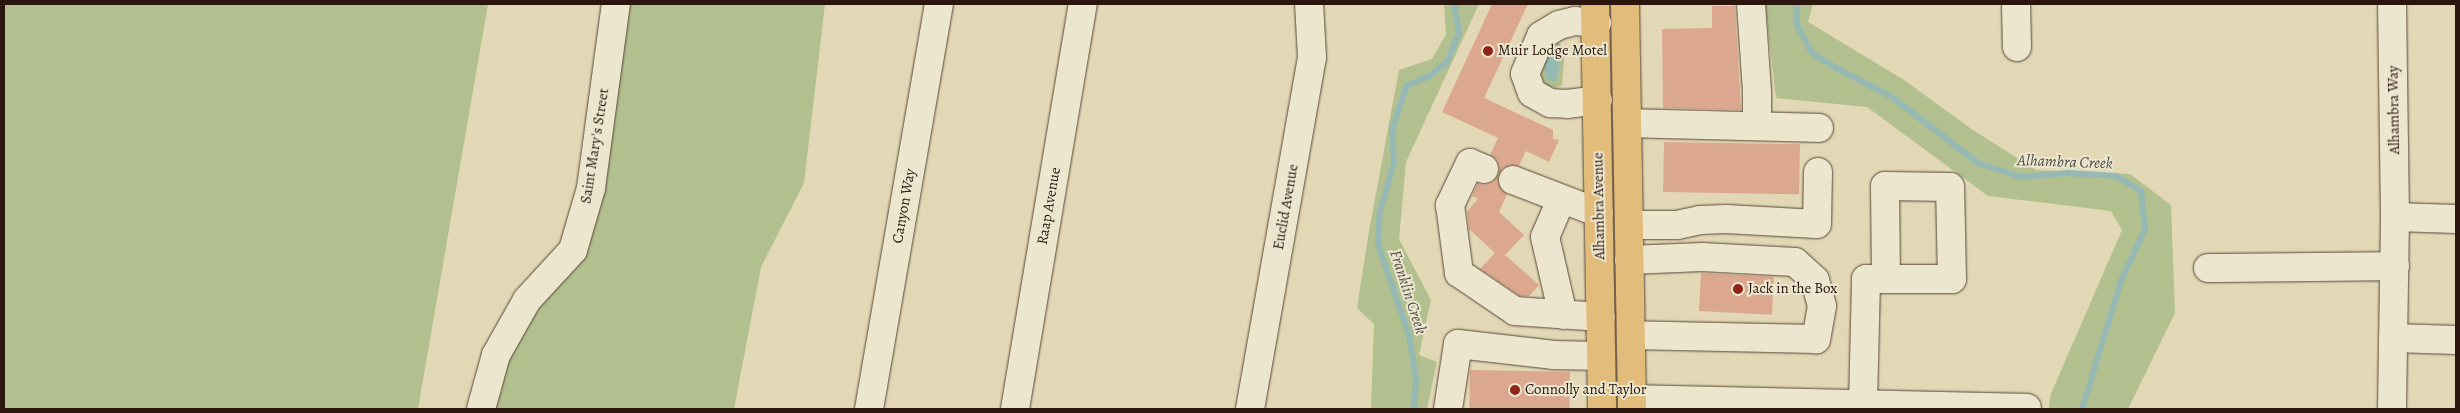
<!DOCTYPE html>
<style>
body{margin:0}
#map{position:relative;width:2460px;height:413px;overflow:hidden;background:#e2d8b5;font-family:Alegreya,serif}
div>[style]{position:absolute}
.green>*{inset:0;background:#b2bf8e}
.water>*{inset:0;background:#96b9b4}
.stream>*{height:6px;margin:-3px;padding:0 3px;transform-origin:3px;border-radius:3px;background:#96b9b4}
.building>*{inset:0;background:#dba88f;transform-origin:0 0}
.roads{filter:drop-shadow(0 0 1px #584637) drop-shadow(0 0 1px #584637)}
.minor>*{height:28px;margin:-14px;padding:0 14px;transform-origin:14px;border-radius:14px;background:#ece6cf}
.major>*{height:28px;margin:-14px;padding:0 14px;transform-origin:14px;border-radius:14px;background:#e1bc7a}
.dots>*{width:14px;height:14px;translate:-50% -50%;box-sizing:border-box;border:2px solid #ece6cf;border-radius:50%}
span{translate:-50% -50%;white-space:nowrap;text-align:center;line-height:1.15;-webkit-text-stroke:4px #ece6cf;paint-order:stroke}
.poi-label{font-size:15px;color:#2a160d}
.left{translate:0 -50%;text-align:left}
.street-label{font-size:15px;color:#2a160d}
.water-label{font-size:16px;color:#504f47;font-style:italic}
.frame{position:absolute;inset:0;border:5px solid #2a160d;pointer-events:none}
</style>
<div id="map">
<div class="green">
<i style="clip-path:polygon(4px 4px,488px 4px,418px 409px,4px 409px)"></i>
<i style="clip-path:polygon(616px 4px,825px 4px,804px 183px,761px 267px,734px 409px,481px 409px,496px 355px,573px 250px)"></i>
<i style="clip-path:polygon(1444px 4px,1479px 4px,1406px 162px,1399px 239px,1431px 300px,1419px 355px,1437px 362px,1427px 409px,1371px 409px,1374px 324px,1357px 308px,1369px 231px,1399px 70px,1432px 59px,1446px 34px)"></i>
<i style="clip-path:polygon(1765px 4px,1813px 4px,1808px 22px,1904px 80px,1973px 130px,2036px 170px,2130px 174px,2171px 205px,2175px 313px,2128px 409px,2049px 409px,2050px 396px,2122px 230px,2111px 211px,1988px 196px,1867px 107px,1776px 98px)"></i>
<i style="clip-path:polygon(1556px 41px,1565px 48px,1562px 85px,1555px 88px,1546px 85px,1541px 76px,1541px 61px,1545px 49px)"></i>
</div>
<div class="water">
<i style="clip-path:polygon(1554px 47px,1560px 60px,1557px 78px,1554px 82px,1547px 79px,1544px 70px,1547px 54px)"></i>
</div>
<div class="stream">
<i style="left:1796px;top:4px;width:21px;rotate:87deg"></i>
<i style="left:1797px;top:25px;width:32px;rotate:62deg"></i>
<i style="left:1812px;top:53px;width:28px;rotate:32deg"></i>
<i style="left:1836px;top:68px;width:63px;rotate:27.4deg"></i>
<i style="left:1892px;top:97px;width:108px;rotate:37.5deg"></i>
<i style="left:1978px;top:163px;width:45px;rotate:18deg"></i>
<i style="left:2021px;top:177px;width:47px;rotate:-4.9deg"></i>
<i style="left:2068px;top:173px;width:48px;rotate:3.6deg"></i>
<i style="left:2116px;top:176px;width:29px;rotate:31deg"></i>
<i style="left:2141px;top:191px;width:38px;rotate:84deg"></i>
<i style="left:2145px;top:229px;width:57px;rotate:114.8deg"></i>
<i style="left:2121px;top:281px;width:134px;rotate:106.9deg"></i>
<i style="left:1414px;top:409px;width:30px;rotate:-86deg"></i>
<i style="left:1416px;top:379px;width:45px;rotate:-99deg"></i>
<i style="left:1409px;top:335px;width:96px;rotate:-108.8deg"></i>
<i style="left:1378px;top:244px;width:33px;rotate:-87deg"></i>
<i style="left:1380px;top:211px;width:50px;rotate:-73.7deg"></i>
<i style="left:1394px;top:163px;width:33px;rotate:-93deg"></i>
<i style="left:1392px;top:130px;width:47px;rotate:-71.6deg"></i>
<i style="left:1407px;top:85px;width:22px;rotate:-21deg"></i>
<i style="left:1428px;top:77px;width:24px;rotate:-38deg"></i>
<i style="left:1447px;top:62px;width:32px;rotate:-68deg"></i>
<i style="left:1459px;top:32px;width:28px;rotate:-100deg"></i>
</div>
<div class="building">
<i style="clip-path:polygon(1492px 4px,1528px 4px,1484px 98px,1553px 130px,1553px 139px,1559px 140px,1549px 162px,1526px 151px,1519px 166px,1510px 165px,1503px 168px,1499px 174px,1499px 167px,1497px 160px,1490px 155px,1498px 138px,1442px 112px)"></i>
<i style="clip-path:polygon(1712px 6px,1735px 6px,1741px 110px,1663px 108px,1662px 29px,1712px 28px)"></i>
<i style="left:1664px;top:142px;width:136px;height:50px;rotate:1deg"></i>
<i style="clip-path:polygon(1498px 175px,1498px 182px,1501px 189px,1507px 194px,1499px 212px,1524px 235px,1505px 255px,1539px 285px,1529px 296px,1520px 296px,1480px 269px,1495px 253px,1469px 229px,1467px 211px,1478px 199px,1472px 196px,1478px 183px,1485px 185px,1493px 182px)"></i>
<i style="left:1701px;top:273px;width:73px;height:38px;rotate:3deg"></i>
<i style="left:1470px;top:370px;width:100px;height:39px;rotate:1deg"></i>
</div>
<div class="roads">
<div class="minor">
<i style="left:1751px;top:4px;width:88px;rotate:86.1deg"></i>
<i style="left:1757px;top:92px;width:34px;rotate:90deg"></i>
<i style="left:2016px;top:4px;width:43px;rotate:88.7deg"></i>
<i style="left:1597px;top:23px;width:22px;rotate:-175deg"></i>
<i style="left:1575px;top:21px;width:16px;rotate:166deg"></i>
<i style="left:1559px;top:25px;width:21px;rotate:149deg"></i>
<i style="left:1541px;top:36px;width:41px;rotate:112.8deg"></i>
<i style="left:1525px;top:74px;width:20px;rotate:70deg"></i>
<i style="left:1532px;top:93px;width:21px;rotate:29deg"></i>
<i style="left:1550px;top:103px;width:17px;rotate:3deg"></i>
<i style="left:1567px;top:104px;width:31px;rotate:-7deg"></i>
<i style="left:1628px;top:123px;width:191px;rotate:1.5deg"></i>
<i style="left:1484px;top:169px;width:15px;rotate:-157deg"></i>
<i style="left:1470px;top:163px;width:47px;rotate:115.5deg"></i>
<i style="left:1450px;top:205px;width:69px;rotate:82.5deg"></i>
<i style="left:1459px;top:273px;width:68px;rotate:34.2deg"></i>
<i style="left:1515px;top:311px;width:86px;rotate:4deg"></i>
<i style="left:1513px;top:180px;width:92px;rotate:21deg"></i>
<i style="left:1561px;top:200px;width:40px;rotate:113.4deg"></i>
<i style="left:1545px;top:237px;width:80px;rotate:77deg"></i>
<i style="left:2395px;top:217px;width:61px;rotate:1.9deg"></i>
<i style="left:1629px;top:225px;width:48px"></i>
<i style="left:1677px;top:225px;width:24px;rotate:-12deg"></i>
<i style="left:1700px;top:220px;width:26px;rotate:-2deg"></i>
<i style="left:1726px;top:219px;width:91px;rotate:3.1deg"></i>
<i style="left:1817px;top:224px;width:52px;rotate:-88.9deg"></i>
<i style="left:1629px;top:260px;width:73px;rotate:-2.4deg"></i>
<i style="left:1702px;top:257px;width:93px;rotate:3.1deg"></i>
<i style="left:1795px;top:262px;width:27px;rotate:42deg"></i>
<i style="left:1815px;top:280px;width:27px;rotate:75deg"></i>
<i style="left:1822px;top:306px;width:34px;rotate:100deg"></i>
<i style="left:1816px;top:339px;width:185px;rotate:-178.8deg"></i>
<i style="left:2208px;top:268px;width:187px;rotate:-0.6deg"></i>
<i style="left:2393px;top:338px;width:63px;rotate:1.8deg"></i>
<i style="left:1632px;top:399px;width:395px;rotate:1.3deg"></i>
<i style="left:1863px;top:404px;width:125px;rotate:-88.6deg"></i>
<i style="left:1866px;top:279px;width:86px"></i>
<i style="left:1952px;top:279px;width:92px;rotate:-91.2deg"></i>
<i style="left:1950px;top:187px;width:65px;rotate:-179.1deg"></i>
<i style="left:1885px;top:186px;width:93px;rotate:89.4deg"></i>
<i style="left:481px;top:409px;width:56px;rotate:-74.5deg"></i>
<i style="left:496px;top:355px;width:63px;rotate:-60.6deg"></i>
<i style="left:527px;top:300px;width:68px;rotate:-47.4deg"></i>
<i style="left:573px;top:250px;width:65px;rotate:-73.8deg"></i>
<i style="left:591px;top:188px;width:186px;rotate:-82.3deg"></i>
<i style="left:869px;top:409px;width:411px;rotate:-80.2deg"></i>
<i style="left:1015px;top:409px;width:411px;rotate:-80.5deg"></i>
<i style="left:1250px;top:409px;width:357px;rotate:-80deg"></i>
<i style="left:1312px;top:57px;width:53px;rotate:-93.2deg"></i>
<i style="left:1448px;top:409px;width:66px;rotate:-81.3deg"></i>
<i style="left:1458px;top:344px;width:97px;rotate:6.5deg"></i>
<i style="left:1554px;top:355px;width:47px;rotate:1.2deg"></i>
<i style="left:2392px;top:409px;width:192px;rotate:-89.1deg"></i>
<i style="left:2395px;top:217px;width:213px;rotate:-90.8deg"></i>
</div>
<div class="major">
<i style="left:1595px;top:4px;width:405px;rotate:89deg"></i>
<i style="left:1625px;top:4px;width:405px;rotate:89deg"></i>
</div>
</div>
<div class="dots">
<i style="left:1488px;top:51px;background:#8f2418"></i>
<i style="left:1738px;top:289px;background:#8f2418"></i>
<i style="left:1515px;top:390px;background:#8f2418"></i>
</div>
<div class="poi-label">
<span class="left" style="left:1498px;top:51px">Muir Lodge Motel</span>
<span class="left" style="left:1748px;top:289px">Jack in the Box</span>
<span class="left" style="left:1525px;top:390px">Connolly and Taylor</span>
</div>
<div class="street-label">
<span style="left:2394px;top:110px;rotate:-91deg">Alhambra Way</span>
<span style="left:595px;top:146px;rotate:-81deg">Saint Mary's Street</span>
<span style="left:904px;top:206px;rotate:-80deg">Canyon Way</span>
<span style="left:1049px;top:206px;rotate:-80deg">Raap Avenue</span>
<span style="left:1599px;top:206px;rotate:-91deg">Alhambra Avenue</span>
<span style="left:1286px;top:207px;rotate:-80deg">Euclid Avenue</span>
</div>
<div class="water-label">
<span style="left:2065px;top:162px;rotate:2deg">Alhambra Creek</span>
<span style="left:1408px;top:292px;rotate:72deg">Franklin Creek</span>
</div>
<div class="frame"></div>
</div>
